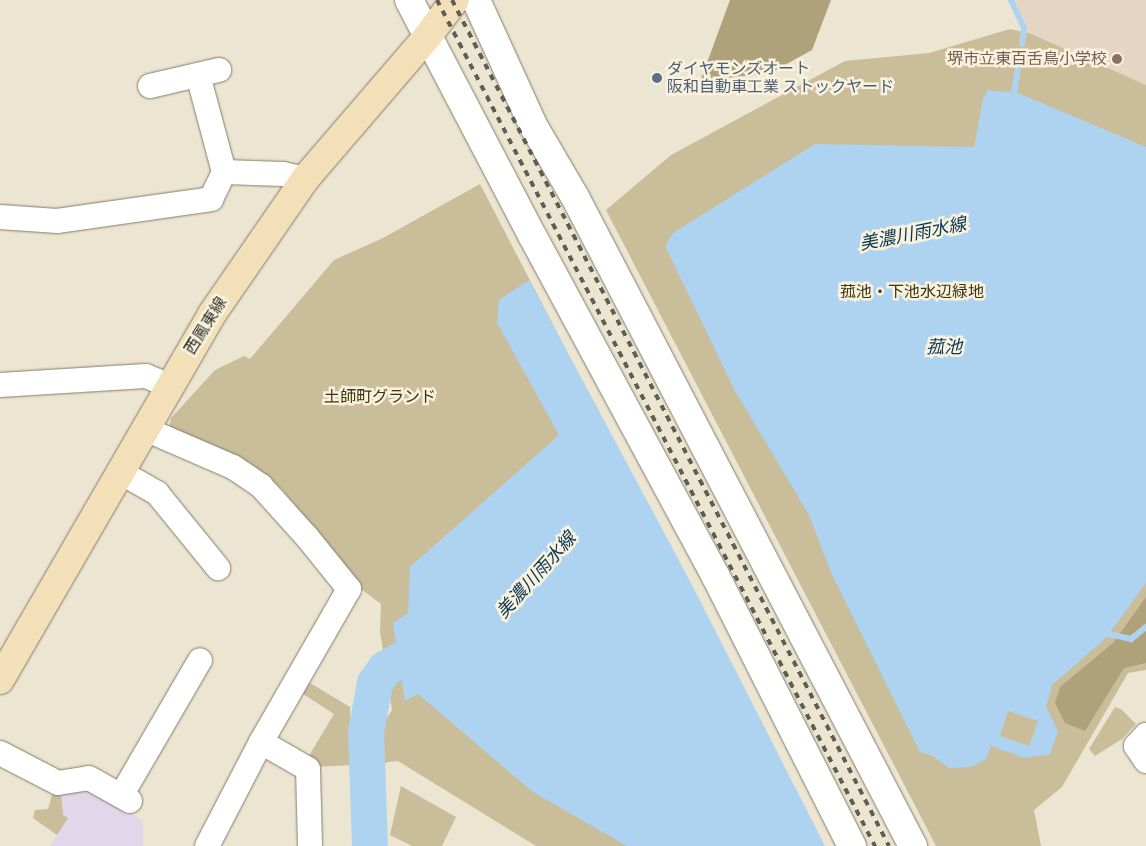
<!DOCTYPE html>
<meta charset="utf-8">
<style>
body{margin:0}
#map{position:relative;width:1146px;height:846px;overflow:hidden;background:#ece5d1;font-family:"Source Sans 3","Noto Sans JP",sans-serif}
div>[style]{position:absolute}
.industrial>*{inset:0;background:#e2d6ea}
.education>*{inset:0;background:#e4d6c3}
.green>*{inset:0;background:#c9bd9a}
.forest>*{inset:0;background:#afa27a}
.water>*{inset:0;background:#aed3f0}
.stream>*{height:6px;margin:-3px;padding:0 3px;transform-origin:3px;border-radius:3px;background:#aed3f0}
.river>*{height:36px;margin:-18px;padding:0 18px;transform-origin:18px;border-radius:18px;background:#aed3f0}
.roads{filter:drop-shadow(0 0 1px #827c6a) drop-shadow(0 0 1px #827c6a)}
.minor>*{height:24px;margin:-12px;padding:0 12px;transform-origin:12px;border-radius:12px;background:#fff}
.tertiary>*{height:28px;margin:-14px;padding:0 14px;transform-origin:14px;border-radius:14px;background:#fff}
.secondary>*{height:28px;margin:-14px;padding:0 14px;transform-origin:14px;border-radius:14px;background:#f3e0b9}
.rail>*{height:4px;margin-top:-2px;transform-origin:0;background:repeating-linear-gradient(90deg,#605d52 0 6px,transparent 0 12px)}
.dots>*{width:14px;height:14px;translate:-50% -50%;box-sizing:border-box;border:2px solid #f9f2de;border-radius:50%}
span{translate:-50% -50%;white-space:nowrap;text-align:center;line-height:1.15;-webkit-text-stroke:5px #f9f2de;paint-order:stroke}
.education-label{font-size:16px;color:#785e54}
.right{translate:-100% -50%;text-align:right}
.service-label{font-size:16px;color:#4e5e75}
.left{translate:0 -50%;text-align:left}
.park-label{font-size:16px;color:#3d3211}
.street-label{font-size:16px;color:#38362e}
.water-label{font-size:18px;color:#093653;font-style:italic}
</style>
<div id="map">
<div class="industrial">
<i style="clip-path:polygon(86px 786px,143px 821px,143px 846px,50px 846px,57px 835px,53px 832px,61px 793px)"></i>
</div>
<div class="education">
<i style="clip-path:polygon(1015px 0,1146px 0,1146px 85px,1029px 33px)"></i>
</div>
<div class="green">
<i style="clip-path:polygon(1010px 29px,1029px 33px,1146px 85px,1146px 670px,1128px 673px,1062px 787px,1034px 810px,1041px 846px,936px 846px,606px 210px,671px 155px,845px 61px,929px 53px)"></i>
<i style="clip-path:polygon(480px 184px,521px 263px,824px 846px,536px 846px,398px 761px,388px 762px,381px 766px,384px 723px,392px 710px,380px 631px,381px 604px,361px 589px,282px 489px,258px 469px,250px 463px,169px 429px,171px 418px,215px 370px,244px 356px,250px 359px,334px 260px,383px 238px)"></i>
<i style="clip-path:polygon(310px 683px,350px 707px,352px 765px,315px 767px,307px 759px,334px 714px,303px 694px)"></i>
<i style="clip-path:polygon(1115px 707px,1121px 709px,1136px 724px,1122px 739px,1095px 756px,1089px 749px)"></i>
<i style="clip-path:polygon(401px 786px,456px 817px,442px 846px,412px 846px,390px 835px)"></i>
<i style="clip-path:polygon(53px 792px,61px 793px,63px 815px,68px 818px,57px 835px,33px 818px,35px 810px,48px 809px)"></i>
</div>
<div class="forest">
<i style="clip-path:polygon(730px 0,831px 0,812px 50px,772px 72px,700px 82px)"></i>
<i style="clip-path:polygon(1146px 597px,1146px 663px,1124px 668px,1085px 731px,1065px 723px,1055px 703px,1060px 687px,1113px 643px)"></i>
</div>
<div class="water">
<i style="clip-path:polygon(evenodd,988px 90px,1018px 93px,1146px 147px,1146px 583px,1106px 638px,1052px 685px,1046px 707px,1058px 731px,1050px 754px,1024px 758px,991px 746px,986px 759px,971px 767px,949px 768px,933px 756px,920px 752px,832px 575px,809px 515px,735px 391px,665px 246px,673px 233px,815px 144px,974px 147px,983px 99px,988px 90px,1008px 711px,1038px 721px,1029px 746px,1000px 736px,1008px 711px)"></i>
<i style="clip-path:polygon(529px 280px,691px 583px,825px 846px,627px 846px,533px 792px,418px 694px,405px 701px,393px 623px,408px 613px,410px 567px,559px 435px,497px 323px,499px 300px)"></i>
</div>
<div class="stream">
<i style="left:1011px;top:0;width:31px;rotate:65deg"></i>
<i style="left:1024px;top:28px;width:16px;rotate:97deg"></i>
<i style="left:1014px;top:93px;width:39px;rotate:-81deg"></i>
<i style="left:1109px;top:634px;width:23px;rotate:13deg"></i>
<i style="left:1131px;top:639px;width:19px;rotate:-39deg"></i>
</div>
<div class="river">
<i style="left:370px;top:846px;width:113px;rotate:-92deg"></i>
<i style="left:366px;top:733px;width:51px;rotate:-79.8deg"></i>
<i style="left:375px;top:683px;width:17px;rotate:-54deg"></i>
<i style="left:385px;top:669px;width:16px;rotate:-30deg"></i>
<i style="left:399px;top:661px;width:50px;rotate:-21deg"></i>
</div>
<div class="roads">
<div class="minor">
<i style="left:198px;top:75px;width:100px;rotate:75deg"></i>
<i style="left:150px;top:86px;width:71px;rotate:-13.1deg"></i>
<i style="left:0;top:217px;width:57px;rotate:4deg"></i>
<i style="left:57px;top:221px;width:156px;rotate:-8.1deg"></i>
<i style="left:211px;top:199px;width:30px;rotate:-64deg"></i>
<i style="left:224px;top:172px;width:59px;rotate:1.9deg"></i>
<i style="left:283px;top:174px;width:23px;rotate:13deg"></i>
<i style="left:0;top:385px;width:146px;rotate:-3.5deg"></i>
<i style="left:146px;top:376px;width:26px;rotate:23deg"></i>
<i style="left:145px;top:429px;width:96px;rotate:23.4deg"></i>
<i style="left:233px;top:467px;width:34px;rotate:34deg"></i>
<i style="left:261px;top:486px;width:69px;rotate:48deg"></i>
<i style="left:307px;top:537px;width:67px;rotate:51.1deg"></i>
<i style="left:349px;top:589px;width:177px;rotate:119.9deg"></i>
<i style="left:261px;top:742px;width:117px;rotate:117.4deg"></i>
<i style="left:120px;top:472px;width:43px;rotate:29.6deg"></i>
<i style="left:157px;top:493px;width:97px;rotate:50.9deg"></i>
<i style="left:1146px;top:735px;width:15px;rotate:132deg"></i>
<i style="left:1136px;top:746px;width:18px;rotate:56deg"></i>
<i style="left:261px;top:742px;width:54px;rotate:29.9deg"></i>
<i style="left:308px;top:769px;width:77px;rotate:88.5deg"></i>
<i style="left:0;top:753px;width:65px;rotate:27.3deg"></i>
<i style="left:58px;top:783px;width:31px;rotate:-9deg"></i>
<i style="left:89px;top:778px;width:47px;rotate:29.3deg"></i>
<i style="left:121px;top:796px;width:157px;rotate:-59.8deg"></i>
</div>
<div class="tertiary">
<i style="left:409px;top:0;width:267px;rotate:62.4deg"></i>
<i style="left:533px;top:237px;width:384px;rotate:61.7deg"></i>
<i style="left:715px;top:575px;width:304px;rotate:63.2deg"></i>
<i style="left:476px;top:0;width:140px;rotate:65.5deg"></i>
<i style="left:534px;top:127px;width:83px;rotate:59.7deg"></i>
<i style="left:576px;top:199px;width:730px;rotate:62.49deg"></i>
</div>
<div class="secondary">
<i style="left:0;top:680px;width:423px;rotate:-59.9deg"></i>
<i style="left:212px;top:314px;width:164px;rotate:-55.4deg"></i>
<i style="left:305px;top:179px;width:187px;rotate:-49.3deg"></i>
<i style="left:427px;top:37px;width:46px;rotate:-52.9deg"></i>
</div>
</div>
<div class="rail">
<i style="left:437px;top:0;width:953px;rotate:62.63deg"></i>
<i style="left:452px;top:0;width:952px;rotate:62.68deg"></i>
</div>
<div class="dots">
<i style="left:1117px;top:59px;background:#8d6e63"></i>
<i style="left:657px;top:78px;background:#5c6f8a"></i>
</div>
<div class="education-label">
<span class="right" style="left:1107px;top:59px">堺市立東百舌鳥小学校</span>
</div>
<div class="service-label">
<span class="left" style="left:667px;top:78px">ダイヤモンズオート<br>阪和自動車工業 ストックヤード</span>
</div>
<div class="park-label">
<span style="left:912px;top:292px">菰池・下池水辺緑地</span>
<span style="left:380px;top:397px">土師町グランド</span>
</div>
<div class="street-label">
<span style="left:206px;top:326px;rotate:-58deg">西鳳東線</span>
</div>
<div class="water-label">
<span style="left:913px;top:235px;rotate:-11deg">美濃川雨水線</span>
<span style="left:944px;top:348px">菰池</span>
<span style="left:537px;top:576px;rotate:-48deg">美濃川雨水線</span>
</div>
</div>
